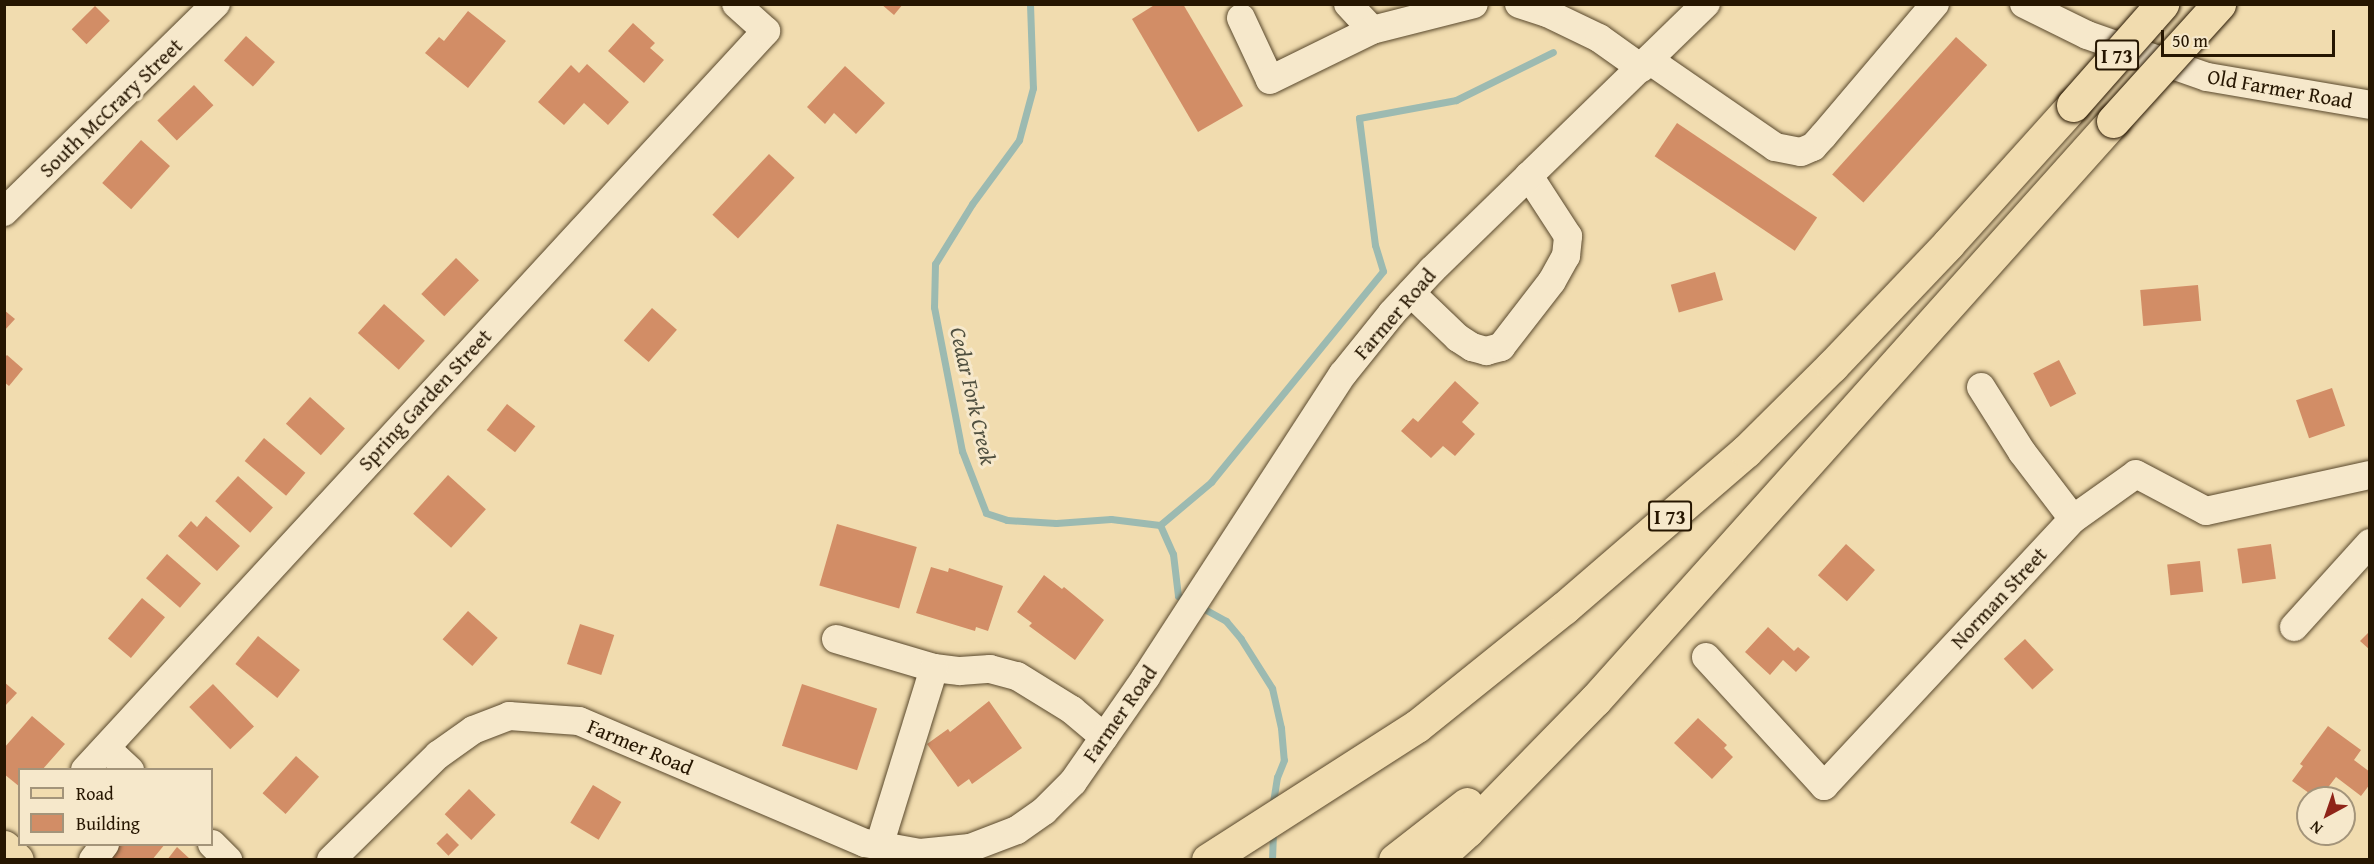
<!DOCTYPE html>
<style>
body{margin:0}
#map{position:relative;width:2374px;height:864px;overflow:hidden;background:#f1dcaf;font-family:"Gentium Book Plus",serif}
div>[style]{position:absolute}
.stream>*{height:7px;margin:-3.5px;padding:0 3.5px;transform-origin:3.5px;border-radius:3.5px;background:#9cbab1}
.building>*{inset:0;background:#d28d66;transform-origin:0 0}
.roads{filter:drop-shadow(0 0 2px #59482c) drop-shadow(0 0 2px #59482c)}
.minor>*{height:28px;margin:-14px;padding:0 14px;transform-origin:14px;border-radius:14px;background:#f6e8cb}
.major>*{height:33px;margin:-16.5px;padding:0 16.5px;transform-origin:16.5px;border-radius:16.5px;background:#f1dcaf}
.highway>*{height:33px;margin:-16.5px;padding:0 16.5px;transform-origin:16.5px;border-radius:16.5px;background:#f1dcaf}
.bridges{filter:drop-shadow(0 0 2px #261601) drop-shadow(0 0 2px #261601)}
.highway-bridge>*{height:33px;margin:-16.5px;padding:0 16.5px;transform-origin:16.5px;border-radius:16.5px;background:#f1dcaf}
span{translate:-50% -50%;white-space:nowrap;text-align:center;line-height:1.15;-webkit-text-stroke:6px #f6e8cb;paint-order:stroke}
.shield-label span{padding:2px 4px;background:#f6e8cb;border:2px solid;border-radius:4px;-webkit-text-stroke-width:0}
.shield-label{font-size:20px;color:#261601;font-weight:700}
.street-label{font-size:21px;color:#261601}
.water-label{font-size:22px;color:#4f4f3f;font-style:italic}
.frame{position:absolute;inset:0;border:6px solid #261601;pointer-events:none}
.legend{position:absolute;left:18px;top:768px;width:195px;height:78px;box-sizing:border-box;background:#f6e8cb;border:2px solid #a3947a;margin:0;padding:8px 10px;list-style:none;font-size:18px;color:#261601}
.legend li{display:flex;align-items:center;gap:12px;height:30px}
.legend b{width:30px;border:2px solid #a3947a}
.north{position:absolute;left:2296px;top:786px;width:60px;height:60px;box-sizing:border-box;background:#f6e8cb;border:2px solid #a3947a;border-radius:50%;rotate:220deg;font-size:16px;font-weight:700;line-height:24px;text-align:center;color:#261601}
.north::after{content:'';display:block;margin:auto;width:21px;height:27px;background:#8f2418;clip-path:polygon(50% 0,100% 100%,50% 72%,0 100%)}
.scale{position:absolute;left:2161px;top:30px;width:174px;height:27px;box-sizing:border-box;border:3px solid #261601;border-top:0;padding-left:8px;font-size:18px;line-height:21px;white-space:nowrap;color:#261601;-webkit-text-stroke:4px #f6e8cb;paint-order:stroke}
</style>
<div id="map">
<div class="stream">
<i style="left:1030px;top:4px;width:84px;rotate:88deg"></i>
<i style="left:1033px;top:88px;width:54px;rotate:105.1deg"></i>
<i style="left:1019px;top:140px;width:79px;rotate:126.3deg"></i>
<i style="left:972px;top:204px;width:70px;rotate:121.7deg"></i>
<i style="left:935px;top:264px;width:43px;rotate:91.3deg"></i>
<i style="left:934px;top:307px;width:147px;rotate:79deg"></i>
<i style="left:962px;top:451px;width:66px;rotate:68.8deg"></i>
<i style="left:986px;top:513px;width:22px;rotate:18deg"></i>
<i style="left:1007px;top:520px;width:49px;rotate:3.5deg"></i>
<i style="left:1056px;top:523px;width:55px;rotate:-4.2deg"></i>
<i style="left:1111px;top:519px;width:49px;rotate:7deg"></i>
<i style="left:1160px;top:525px;width:32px;rotate:66deg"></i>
<i style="left:1173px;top:554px;width:42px;rotate:83.2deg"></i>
<i style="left:1178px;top:596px;width:12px;rotate:24deg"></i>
<i style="left:1160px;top:525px;width:67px;rotate:-40.1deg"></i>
<i style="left:1211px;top:482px;width:272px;rotate:-50.8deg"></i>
<i style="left:1383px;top:271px;width:27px;rotate:-107deg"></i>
<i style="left:1375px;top:245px;width:128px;rotate:-97.2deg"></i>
<i style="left:1359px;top:118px;width:99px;rotate:-10.5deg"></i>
<i style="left:1456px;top:100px;width:108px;rotate:-26.3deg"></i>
<i style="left:1199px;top:606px;width:31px;rotate:29deg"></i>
<i style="left:1226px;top:621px;width:23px;rotate:50deg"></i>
<i style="left:1241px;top:639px;width:58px;rotate:57.7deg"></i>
<i style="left:1272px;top:688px;width:41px;rotate:77.3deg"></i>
<i style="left:1281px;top:728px;width:32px;rotate:85deg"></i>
<i style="left:1284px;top:760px;width:18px;rotate:112deg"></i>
<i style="left:1277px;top:777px;width:30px;rotate:99deg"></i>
<i style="left:1272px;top:860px;width:30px;rotate:-88deg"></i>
</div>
<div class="building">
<i style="clip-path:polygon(881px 4px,903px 4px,894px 15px)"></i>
<i style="clip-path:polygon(1156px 4px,1183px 4px,1243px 106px,1198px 132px,1132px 19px)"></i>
<i style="left:95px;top:6px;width:21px;height:33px;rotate:45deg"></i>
<i style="clip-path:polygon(468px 11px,506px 41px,468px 88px,425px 53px,439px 37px,444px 41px)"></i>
<i style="clip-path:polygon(633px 23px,655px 43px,650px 48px,664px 60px,644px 83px,608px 51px)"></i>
<i style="left:246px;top:36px;width:39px;height:33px;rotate:42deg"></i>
<i style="left:1956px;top:37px;width:42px;height:185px;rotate:42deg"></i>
<i style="clip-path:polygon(587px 64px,629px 102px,608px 125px,584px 103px,564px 125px,538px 102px,571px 65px,579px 73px)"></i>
<i style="clip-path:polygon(845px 66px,885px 103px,856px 134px,834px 113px,825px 124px,807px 107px)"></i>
<i style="left:194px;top:85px;width:28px;height:51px;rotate:46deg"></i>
<i style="left:1677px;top:123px;width:169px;height:40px;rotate:34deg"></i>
<i style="left:141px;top:140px;width:39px;height:58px;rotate:42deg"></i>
<i style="left:769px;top:154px;width:35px;height:83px;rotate:43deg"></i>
<i style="left:456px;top:258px;width:32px;height:50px;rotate:44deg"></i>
<i style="left:1715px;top:272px;width:29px;height:46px;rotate:74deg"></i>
<i style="left:2198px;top:285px;width:36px;height:58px;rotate:85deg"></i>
<i style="left:384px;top:304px;width:55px;height:39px;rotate:42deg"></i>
<i style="left:652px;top:308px;width:33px;height:43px;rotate:41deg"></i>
<i style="clip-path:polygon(4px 310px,15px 319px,4px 331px)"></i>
<i style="clip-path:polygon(7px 355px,23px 369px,9px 386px,4px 382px,4px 358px)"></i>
<i style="left:2059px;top:360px;width:38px;height:29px;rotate:63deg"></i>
<i style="clip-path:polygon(1455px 381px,1479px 403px,1462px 422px,1475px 434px,1455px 456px,1443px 446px,1431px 458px,1401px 431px,1413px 418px,1418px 422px)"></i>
<i style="left:2332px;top:388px;width:40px;height:38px;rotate:71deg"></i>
<i style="left:310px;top:397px;width:47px;height:36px;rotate:42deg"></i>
<i style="left:507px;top:404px;width:36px;height:33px;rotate:38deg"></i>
<i style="left:264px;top:438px;width:54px;height:30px;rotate:40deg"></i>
<i style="left:448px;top:475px;width:51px;height:52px;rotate:42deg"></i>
<i style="left:238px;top:476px;width:47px;height:34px;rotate:42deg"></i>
<i style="clip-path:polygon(206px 516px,240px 546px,217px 571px,178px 536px,191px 521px,197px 527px)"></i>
<i style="left:837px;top:524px;width:83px;height:64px;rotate:16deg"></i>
<i style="left:1846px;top:544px;width:39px;height:42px;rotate:42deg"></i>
<i style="left:2271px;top:544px;width:35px;height:34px;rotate:82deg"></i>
<i style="left:167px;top:554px;width:45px;height:32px;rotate:41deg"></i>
<i style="left:2200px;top:561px;width:31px;height:33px;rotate:84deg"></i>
<i style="clip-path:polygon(931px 567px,948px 572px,949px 568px,1003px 586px,988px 631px,976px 627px,975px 631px,916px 613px)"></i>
<i style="clip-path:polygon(1044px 575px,1062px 589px,1064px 587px,1104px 620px,1075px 660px,1029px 626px,1032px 623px,1017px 612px)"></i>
<i style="left:142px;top:598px;width:30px;height:53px;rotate:40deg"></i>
<i style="left:468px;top:611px;width:40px;height:38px;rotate:42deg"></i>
<i style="left:580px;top:624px;width:36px;height:42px;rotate:18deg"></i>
<i style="clip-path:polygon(1768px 627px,1794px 651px,1798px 647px,1810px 657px,1796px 672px,1783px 660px,1770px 675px,1745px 652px)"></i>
<i style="clip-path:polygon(2370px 631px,2370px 650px,2360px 641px)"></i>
<i style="left:258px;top:636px;width:54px;height:36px;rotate:39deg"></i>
<i style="left:2025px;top:639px;width:42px;height:29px;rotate:47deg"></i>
<i style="clip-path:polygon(4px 682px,17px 693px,4px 707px)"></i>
<i style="left:213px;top:684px;width:59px;height:33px;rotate:46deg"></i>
<i style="left:802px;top:684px;width:79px;height:65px;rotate:18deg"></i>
<i style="clip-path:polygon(989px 701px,1022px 748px,972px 784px,969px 779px,958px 787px,927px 744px,948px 729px,950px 732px)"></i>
<i style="clip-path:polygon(32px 716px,65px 744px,42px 770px,20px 770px,20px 787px,4px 774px,4px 748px)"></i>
<i style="clip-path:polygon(1698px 718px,1727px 745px,1724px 748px,1733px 757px,1712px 779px,1674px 743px)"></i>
<i style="clip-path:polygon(2328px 726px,2361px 750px,2354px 760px,2370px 772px,2370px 784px,2361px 796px,2336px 777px,2320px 798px,2316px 798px,2292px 781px,2303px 766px,2300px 764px)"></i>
<i style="left:296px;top:756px;width:31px;height:50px;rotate:42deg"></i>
<i style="left:593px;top:785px;width:33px;height:44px;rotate:31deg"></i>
<i style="left:469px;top:789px;width:37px;height:35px;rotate:44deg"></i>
<i style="left:447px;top:833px;width:17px;height:15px;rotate:45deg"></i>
<i style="clip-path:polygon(115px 844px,165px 844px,152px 860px,102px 860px)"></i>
<i style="clip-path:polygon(177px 847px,191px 860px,167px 860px)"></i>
</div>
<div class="roads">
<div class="minor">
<i style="left:1348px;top:4px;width:35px;rotate:47deg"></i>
<i style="left:1372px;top:30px;width:105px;rotate:-14.3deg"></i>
<i style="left:1519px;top:4px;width:29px;rotate:18deg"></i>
<i style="left:1547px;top:13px;width:58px;rotate:25.7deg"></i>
<i style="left:1599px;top:38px;width:52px;rotate:35.5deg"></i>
<i style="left:2024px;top:4px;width:70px;rotate:26.2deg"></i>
<i style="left:2087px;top:35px;width:127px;rotate:19.3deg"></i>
<i style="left:2207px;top:77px;width:165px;rotate:9.7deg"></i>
<i style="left:1241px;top:18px;width:68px;rotate:64.9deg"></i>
<i style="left:1270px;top:80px;width:114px;rotate:-26.1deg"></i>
<i style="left:1649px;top:60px;width:153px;rotate:34.6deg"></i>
<i style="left:1775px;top:147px;width:26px;rotate:11deg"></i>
<i style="left:1801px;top:152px;width:13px;rotate:-23deg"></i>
<i style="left:1813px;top:147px;width:15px;rotate:-48deg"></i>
<i style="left:1823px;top:136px;width:173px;rotate:-49.7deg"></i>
<i style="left:4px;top:212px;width:297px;rotate:-44.5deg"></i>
<i style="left:1411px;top:293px;width:65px;rotate:43.8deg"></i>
<i style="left:1458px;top:338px;width:17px;rotate:33deg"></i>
<i style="left:1472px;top:347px;width:15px;rotate:16deg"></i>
<i style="left:1486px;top:351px;width:16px;rotate:-15deg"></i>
<i style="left:1501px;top:347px;width:83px;rotate:-52.3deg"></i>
<i style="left:1552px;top:281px;width:29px;rotate:-61deg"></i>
<i style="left:1566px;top:256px;width:20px;rotate:-84deg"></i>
<i style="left:1568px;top:236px;width:72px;rotate:-123deg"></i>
<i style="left:1981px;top:387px;width:77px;rotate:57.8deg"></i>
<i style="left:2022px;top:452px;width:84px;rotate:52.7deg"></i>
<i style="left:2294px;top:627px;width:113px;rotate:-47.9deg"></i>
<i style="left:836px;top:639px;width:102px;rotate:16.5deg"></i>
<i style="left:934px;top:668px;width:26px;rotate:7deg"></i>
<i style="left:960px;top:671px;width:30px;rotate:-4deg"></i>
<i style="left:990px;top:669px;width:28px;rotate:15deg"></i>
<i style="left:1017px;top:676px;width:65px;rotate:31.7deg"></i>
<i style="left:1072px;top:710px;width:42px;rotate:40.2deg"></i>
<i style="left:1706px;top:657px;width:175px;rotate:47.5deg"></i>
<i style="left:1824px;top:786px;width:365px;rotate:-47deg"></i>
<i style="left:2073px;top:519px;width:77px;rotate:-35.5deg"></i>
<i style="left:2136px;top:474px;width:79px;rotate:27.9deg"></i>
<i style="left:2206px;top:511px;width:168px;rotate:-12.4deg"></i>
<i style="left:106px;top:748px;width:33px;rotate:43deg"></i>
<i style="left:85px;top:770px;width:1005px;rotate:-47.34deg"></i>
<i style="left:766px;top:31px;width:40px;rotate:-138deg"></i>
<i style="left:212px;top:844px;width:23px;rotate:45deg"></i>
<i style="left:879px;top:846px;width:186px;rotate:-72.8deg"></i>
<i style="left:93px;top:860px;width:20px;rotate:-53deg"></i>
<i style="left:331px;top:860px;width:150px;rotate:-44.5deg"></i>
<i style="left:438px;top:755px;width:43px;rotate:-35.5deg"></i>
<i style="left:473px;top:730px;width:39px;rotate:-21deg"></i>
<i style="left:509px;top:716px;width:70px;rotate:4.1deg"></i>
<i style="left:579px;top:721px;width:311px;rotate:23.1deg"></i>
<i style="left:865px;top:843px;width:56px;rotate:10.3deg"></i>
<i style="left:920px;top:853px;width:50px;rotate:-5.7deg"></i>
<i style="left:970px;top:848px;width:50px;rotate:-21deg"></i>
<i style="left:1017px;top:830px;width:33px;rotate:-35deg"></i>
<i style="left:1044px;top:811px;width:41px;rotate:-45deg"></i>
<i style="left:1073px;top:782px;width:128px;rotate:-55.2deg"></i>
<i style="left:1146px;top:677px;width:361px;rotate:-57deg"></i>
<i style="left:1343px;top:374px;width:78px;rotate:-51.2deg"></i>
<i style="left:1392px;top:313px;width:59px;rotate:-47.1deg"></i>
<i style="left:1432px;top:270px;width:382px;rotate:-44.2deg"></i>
</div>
<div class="major">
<i style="left:4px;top:847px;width:18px;rotate:45deg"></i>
</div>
<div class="highway">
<i style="left:1208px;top:860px;width:248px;rotate:-32.7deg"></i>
<i style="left:1417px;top:726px;width:189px;rotate:-38.8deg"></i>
<i style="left:1564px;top:608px;width:240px;rotate:-40.8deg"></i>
<i style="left:1746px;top:451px;width:121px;rotate:-44.7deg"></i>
<i style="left:1832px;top:366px;width:168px;rotate:-46.4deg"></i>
<i style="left:1948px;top:244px;width:187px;rotate:-48deg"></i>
<i style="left:1395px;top:860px;width:91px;rotate:-37.9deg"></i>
<i style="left:1435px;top:860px;width:43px;rotate:-42.2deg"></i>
<i style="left:1467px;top:831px;width:183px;rotate:-45.7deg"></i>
<i style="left:1595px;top:700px;width:777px;rotate:-48.18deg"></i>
</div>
</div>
<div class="bridges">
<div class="highway-bridge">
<i style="left:2073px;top:105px;width:135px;rotate:-48.6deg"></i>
<i style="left:2113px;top:121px;width:158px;rotate:-47.8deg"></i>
</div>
</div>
<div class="shield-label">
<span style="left:2117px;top:55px">I 73</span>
<span style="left:1670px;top:516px">I 73</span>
</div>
<div class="street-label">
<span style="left:2280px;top:89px;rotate:10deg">Old Farmer Road</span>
<span style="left:111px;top:108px;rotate:-44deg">South McCrary Street</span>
<span style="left:1395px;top:314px;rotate:-49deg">Farmer Road</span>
<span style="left:425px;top:400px;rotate:-47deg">Spring Garden Street</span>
<span style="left:1999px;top:598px;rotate:-47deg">Norman Street</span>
<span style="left:1120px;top:714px;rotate:-55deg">Farmer Road</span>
<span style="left:640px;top:747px;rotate:23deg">Farmer Road</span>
</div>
<div class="water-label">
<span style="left:973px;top:396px;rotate:77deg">Cedar Fork Creek</span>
</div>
<div class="frame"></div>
<ul class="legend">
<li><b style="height:8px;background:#f1dcaf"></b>Road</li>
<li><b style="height:16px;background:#d28d66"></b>Building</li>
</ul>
<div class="north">N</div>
<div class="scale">50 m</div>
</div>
